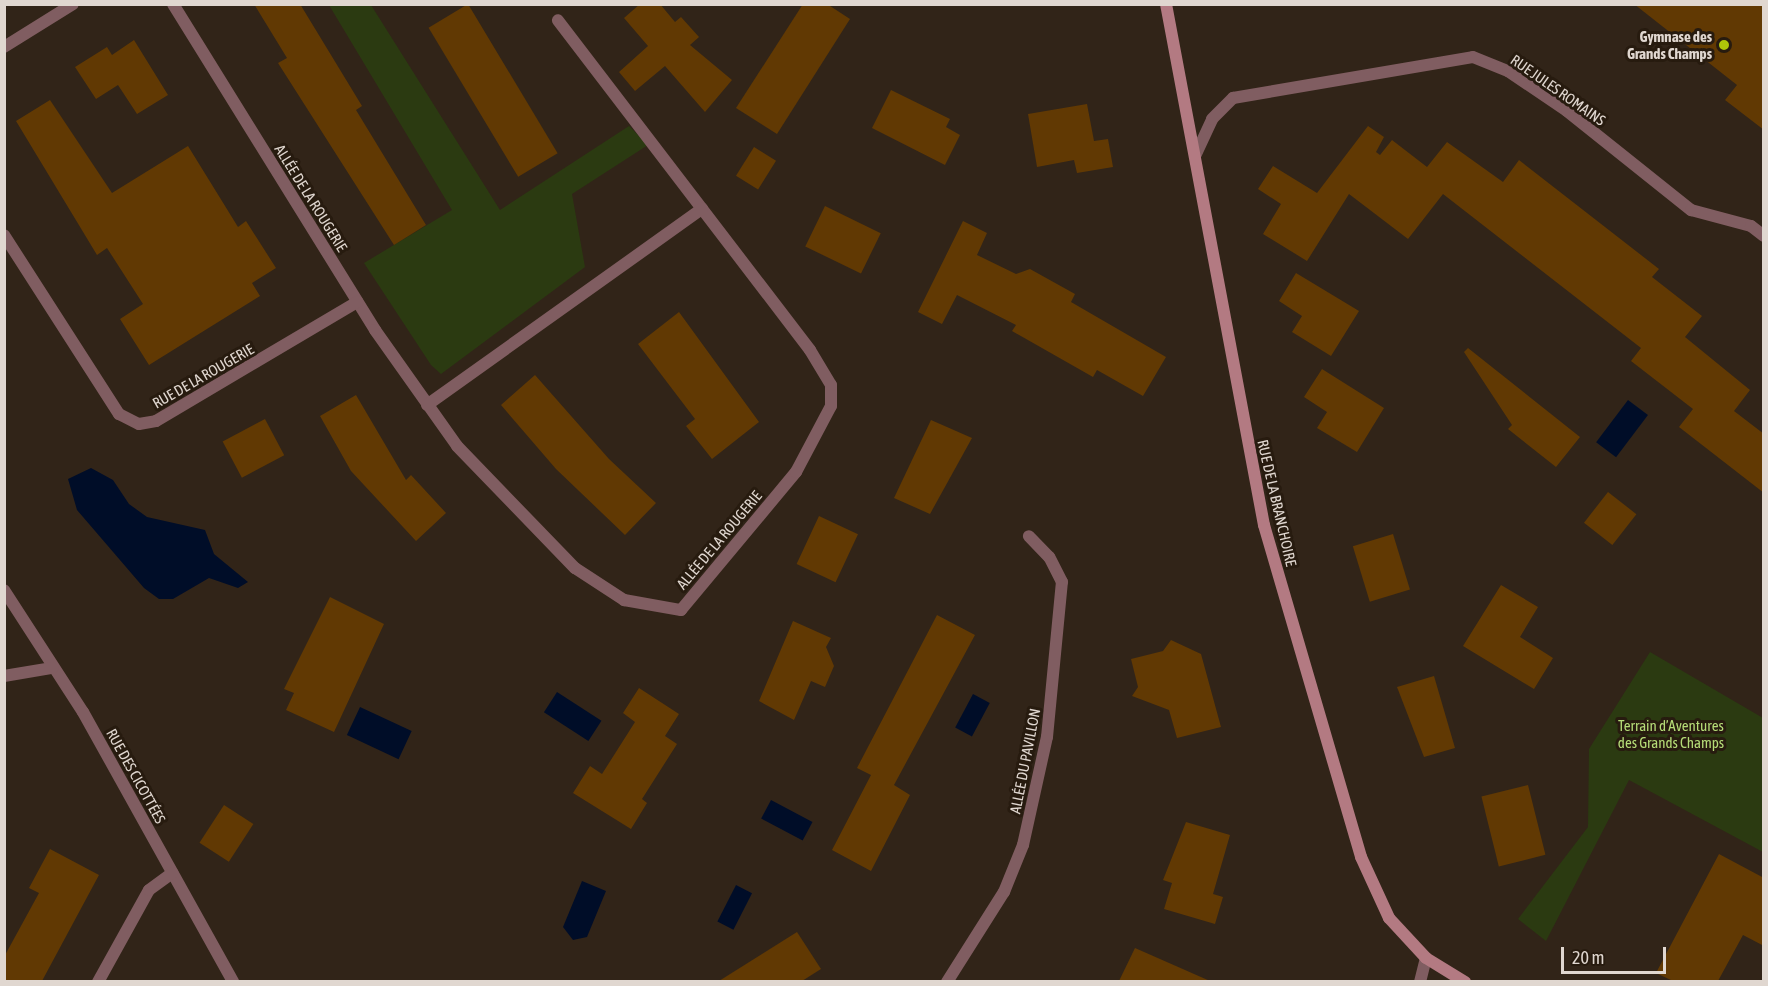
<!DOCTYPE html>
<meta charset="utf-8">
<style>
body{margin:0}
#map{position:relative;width:1768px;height:986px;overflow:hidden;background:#312418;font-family:"Asap Condensed",sans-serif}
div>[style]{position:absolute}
.green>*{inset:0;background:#2b3a11}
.water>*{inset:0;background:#000d28;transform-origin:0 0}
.building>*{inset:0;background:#613903;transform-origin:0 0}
.street>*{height:12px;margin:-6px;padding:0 6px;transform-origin:6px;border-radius:6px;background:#805d61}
.secondary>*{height:12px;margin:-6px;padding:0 6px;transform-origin:6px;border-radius:6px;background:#b37a82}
.dots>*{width:16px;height:16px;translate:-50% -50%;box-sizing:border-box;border:3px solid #271b0f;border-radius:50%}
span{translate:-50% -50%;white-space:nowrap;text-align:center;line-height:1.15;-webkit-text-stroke:6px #271b0f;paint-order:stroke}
.poi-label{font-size:15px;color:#e0d7d0;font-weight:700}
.right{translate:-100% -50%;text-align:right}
.street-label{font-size:15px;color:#e0d7d0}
.park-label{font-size:15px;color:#b5db77}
.frame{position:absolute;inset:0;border:6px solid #e0d7d0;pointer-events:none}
.scale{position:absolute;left:1561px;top:947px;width:105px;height:27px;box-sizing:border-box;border:3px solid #e0d7d0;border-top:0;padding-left:8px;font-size:18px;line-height:21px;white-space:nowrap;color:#e0d7d0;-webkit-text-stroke:4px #271b0f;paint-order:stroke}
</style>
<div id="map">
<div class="green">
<i style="clip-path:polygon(329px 5px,371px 5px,500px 210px,629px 126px,648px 145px,572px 194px,585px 267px,441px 374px,431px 365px,364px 263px,452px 210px)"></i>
<i style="clip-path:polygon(1650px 652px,1763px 718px,1763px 852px,1629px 780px,1546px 941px,1518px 919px,1588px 827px,1589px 749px)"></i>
</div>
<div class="water">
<i style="left:1628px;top:400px;width:25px;height:53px;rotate:37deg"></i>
<i style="clip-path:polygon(91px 468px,113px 480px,129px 504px,147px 517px,205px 530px,214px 554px,248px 582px,238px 588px,209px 578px,173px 599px,159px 599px,144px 588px,77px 510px,68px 479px)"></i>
<i style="left:557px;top:692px;width:53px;height:24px;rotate:33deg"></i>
<i style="left:973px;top:694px;width:19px;height:38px;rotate:28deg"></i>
<i style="left:360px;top:707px;width:57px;height:31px;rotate:25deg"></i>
<i style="left:771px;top:800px;width:47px;height:21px;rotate:28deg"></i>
<i style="clip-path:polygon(582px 881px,606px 891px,587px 937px,573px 940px,563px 927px)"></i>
<i style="left:736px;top:885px;width:18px;height:41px;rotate:27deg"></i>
</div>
<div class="building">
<i style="clip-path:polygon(254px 4px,300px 4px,362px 106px,356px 110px,426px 225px,394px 245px,278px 63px,287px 58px)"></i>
<i style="left:468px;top:4px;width:174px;height:46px;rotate:59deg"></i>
<i style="clip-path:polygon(640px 4px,660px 4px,675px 22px,681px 17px,699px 37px,690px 45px,732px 80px,705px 112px,665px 66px,635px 91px,619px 72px,648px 46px,624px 18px)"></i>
<i style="clip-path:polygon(803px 4px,827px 4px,850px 19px,777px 134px,736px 108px)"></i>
<i style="clip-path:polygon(1634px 4px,1764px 4px,1764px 130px,1725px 100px,1737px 85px)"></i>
<i style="clip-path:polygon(134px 40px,168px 95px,137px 114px,118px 85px,96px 99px,75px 67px,107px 47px,112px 55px)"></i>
<i style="clip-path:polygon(891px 90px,950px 119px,946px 127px,960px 135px,945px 165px,872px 128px)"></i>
<i style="clip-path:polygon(50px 100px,112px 193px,188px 146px,238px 227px,246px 221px,276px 268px,252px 283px,260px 296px,149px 365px,120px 319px,143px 304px,107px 248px,97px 255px,16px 121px)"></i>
<i style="clip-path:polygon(1087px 104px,1094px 141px,1108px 139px,1113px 167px,1077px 173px,1074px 160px,1037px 167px,1028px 114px)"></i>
<i style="clip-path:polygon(1368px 126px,1384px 137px,1376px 152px,1380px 155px,1392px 140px,1427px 167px,1447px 142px,1503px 182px,1519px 160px,1659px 269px,1652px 277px,1702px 316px,1685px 337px,1750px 390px,1734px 411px,1764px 434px,1764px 493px,1679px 427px,1693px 409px,1631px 361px,1641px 348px,1443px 194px,1408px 239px,1349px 194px,1307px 261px,1263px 234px,1281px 204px,1258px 189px,1273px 166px,1317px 193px)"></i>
<i style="left:754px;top:147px;width:26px;height:34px;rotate:32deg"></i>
<i style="left:825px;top:206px;width:62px;height:45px;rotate:26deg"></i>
<i style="clip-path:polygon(963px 221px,987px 233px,977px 255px,1016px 274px,1030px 269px,1075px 294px,1071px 302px,1166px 357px,1143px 396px,1097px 370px,1093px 377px,1012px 331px,1016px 325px,957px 295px,942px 324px,918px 312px)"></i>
<i style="clip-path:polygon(1296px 273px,1359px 311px,1331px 356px,1292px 332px,1302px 316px,1279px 301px)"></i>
<i style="clip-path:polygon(679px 312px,759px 422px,712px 459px,686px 426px,695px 419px,638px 344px)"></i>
<i style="clip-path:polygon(1468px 348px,1580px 437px,1556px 467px,1508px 429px,1512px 425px,1464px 352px)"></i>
<i style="clip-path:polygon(1322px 369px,1384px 408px,1357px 452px,1317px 428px,1327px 412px,1304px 397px)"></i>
<i style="clip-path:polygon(535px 375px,609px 459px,656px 503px,625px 535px,556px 469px,501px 405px)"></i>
<i style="clip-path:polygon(356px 395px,406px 480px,411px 475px,446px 513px,416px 541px,351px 471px,320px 416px)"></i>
<i style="left:265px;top:419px;width:41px;height:48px;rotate:62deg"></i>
<i style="clip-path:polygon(931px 420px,972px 438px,930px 514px,894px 498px)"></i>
<i style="left:1608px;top:492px;width:36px;height:39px;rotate:38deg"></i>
<i style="left:819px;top:516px;width:43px;height:53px;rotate:25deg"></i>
<i style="left:1393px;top:534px;width:58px;height:42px;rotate:73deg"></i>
<i style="clip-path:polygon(1501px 585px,1538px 607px,1520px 637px,1553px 658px,1534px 689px,1463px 646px)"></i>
<i style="clip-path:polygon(330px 597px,384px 624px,334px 732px,286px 710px,294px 693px,284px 689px)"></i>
<i style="clip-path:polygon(937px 615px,975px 635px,894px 785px,910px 795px,871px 871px,832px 850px,871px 775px,857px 768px)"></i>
<i style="clip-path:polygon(793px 621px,831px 638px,826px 647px,834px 666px,825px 687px,811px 681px,794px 720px,759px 701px)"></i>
<i style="clip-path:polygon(1171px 640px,1201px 654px,1221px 727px,1177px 738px,1169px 710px,1132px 696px,1138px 687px,1131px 659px,1163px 651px)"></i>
<i style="clip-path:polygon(1434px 676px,1455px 748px,1424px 757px,1397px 687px)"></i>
<i style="clip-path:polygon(639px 688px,679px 714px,665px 736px,677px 744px,642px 799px,647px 803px,631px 829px,573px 793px,590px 766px,602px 774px,635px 722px,623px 713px)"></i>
<i style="left:1528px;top:785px;width:72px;height:48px;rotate:76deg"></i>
<i style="left:224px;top:805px;width:35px;height:45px;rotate:33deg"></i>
<i style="clip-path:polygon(1186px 822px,1230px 835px,1213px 894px,1223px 897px,1215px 924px,1164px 909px,1172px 883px,1163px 880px)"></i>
<i style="clip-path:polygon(50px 849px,99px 875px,42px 981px,4px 981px,4px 957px,39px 893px,29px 888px)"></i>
<i style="clip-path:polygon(1719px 854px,1764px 878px,1764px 946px,1743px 935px,1718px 981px,1673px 981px,1656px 973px)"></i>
<i style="clip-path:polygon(797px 932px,821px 969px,802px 981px,719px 981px)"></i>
<i style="clip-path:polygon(1135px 948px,1210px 981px,1119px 981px)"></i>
</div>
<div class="street">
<i style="left:173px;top:4px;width:384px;rotate:58.2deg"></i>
<i style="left:375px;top:330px;width:142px;rotate:54.7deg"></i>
<i style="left:457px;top:446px;width:170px;rotate:46deg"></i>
<i style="left:575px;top:568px;width:59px;rotate:33.1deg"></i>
<i style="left:624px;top:600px;width:58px;rotate:10deg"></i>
<i style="left:681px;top:610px;width:180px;rotate:-50.2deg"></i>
<i style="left:796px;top:472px;width:75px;rotate:-62.1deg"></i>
<i style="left:831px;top:406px;width:21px;rotate:-90deg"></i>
<i style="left:831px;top:385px;width:41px;rotate:-121deg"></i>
<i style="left:810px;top:350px;width:415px;rotate:-127.4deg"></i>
<i style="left:4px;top:47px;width:81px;rotate:-31.9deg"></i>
<i style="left:1196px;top:154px;width:38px;rotate:-65deg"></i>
<i style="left:1212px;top:119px;width:30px;rotate:-45deg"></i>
<i style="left:1233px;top:98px;width:243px;rotate:-9.7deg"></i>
<i style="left:1473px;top:57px;width:38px;rotate:22deg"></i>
<i style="left:1508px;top:71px;width:71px;rotate:34.1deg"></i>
<i style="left:1567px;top:111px;width:159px;rotate:38.6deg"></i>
<i style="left:1691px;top:210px;width:62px;rotate:14.9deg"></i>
<i style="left:1751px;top:226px;width:16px;rotate:38deg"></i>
<i style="left:4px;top:235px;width:213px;rotate:57.3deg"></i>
<i style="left:119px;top:414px;width:22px;rotate:27deg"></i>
<i style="left:139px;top:424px;width:17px;rotate:-10deg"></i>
<i style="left:156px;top:421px;width:234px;rotate:-30.6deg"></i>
<i style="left:427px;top:405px;width:338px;rotate:-35.5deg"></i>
<i style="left:4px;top:590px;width:145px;rotate:57.1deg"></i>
<i style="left:83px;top:712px;width:309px;rotate:60.9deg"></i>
<i style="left:4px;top:676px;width:49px;rotate:-9.5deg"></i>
<i style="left:98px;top:982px;width:105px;rotate:-61deg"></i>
<i style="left:149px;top:890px;width:29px;rotate:-36deg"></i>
<i style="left:947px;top:982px;width:107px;rotate:-57.7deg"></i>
<i style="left:1004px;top:892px;width:51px;rotate:-68deg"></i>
<i style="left:1023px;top:845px;width:111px;rotate:-77.5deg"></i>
<i style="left:1047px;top:737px;width:156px;rotate:-84.5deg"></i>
<i style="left:1062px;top:582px;width:28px;rotate:-117deg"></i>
<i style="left:1049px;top:557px;width:29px;rotate:-134deg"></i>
<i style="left:1420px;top:982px;width:25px;rotate:-76deg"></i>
</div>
<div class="secondary">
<i style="left:1166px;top:4px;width:530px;rotate:79.35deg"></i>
<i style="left:1264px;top:525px;width:346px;rotate:73.7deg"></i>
<i style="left:1361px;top:857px;width:67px;rotate:65.3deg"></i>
<i style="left:1389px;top:918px;width:54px;rotate:47.2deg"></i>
<i style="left:1426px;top:958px;width:46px;rotate:31.6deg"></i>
</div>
<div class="dots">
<i style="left:1724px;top:45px;background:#aec509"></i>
</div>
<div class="poi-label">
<span class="right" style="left:1712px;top:45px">Gymnase des<br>Grands Champs</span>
</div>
<div class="street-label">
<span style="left:1558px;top:90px;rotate:35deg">RUE JULES ROMAINS</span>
<span style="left:311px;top:198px;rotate:58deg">ALLÉE DE LA ROUGERIE</span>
<span style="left:203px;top:376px;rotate:-30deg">RUE DE LA ROUGERIE</span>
<span style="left:1277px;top:503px;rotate:77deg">RUE DE LA BRANCHOIRE</span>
<span style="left:719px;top:540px;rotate:-50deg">ALLÉE DE LA ROUGERIE</span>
<span style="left:1025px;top:761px;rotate:-79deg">ALLÉE DU PAVILLON</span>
<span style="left:136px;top:776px;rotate:61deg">RUE DES CICOTTÉES</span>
</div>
<div class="park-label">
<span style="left:1671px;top:734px">Terrain d’Aventures<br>des Grands Champs</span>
</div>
<div class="frame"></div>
<div class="scale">20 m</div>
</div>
